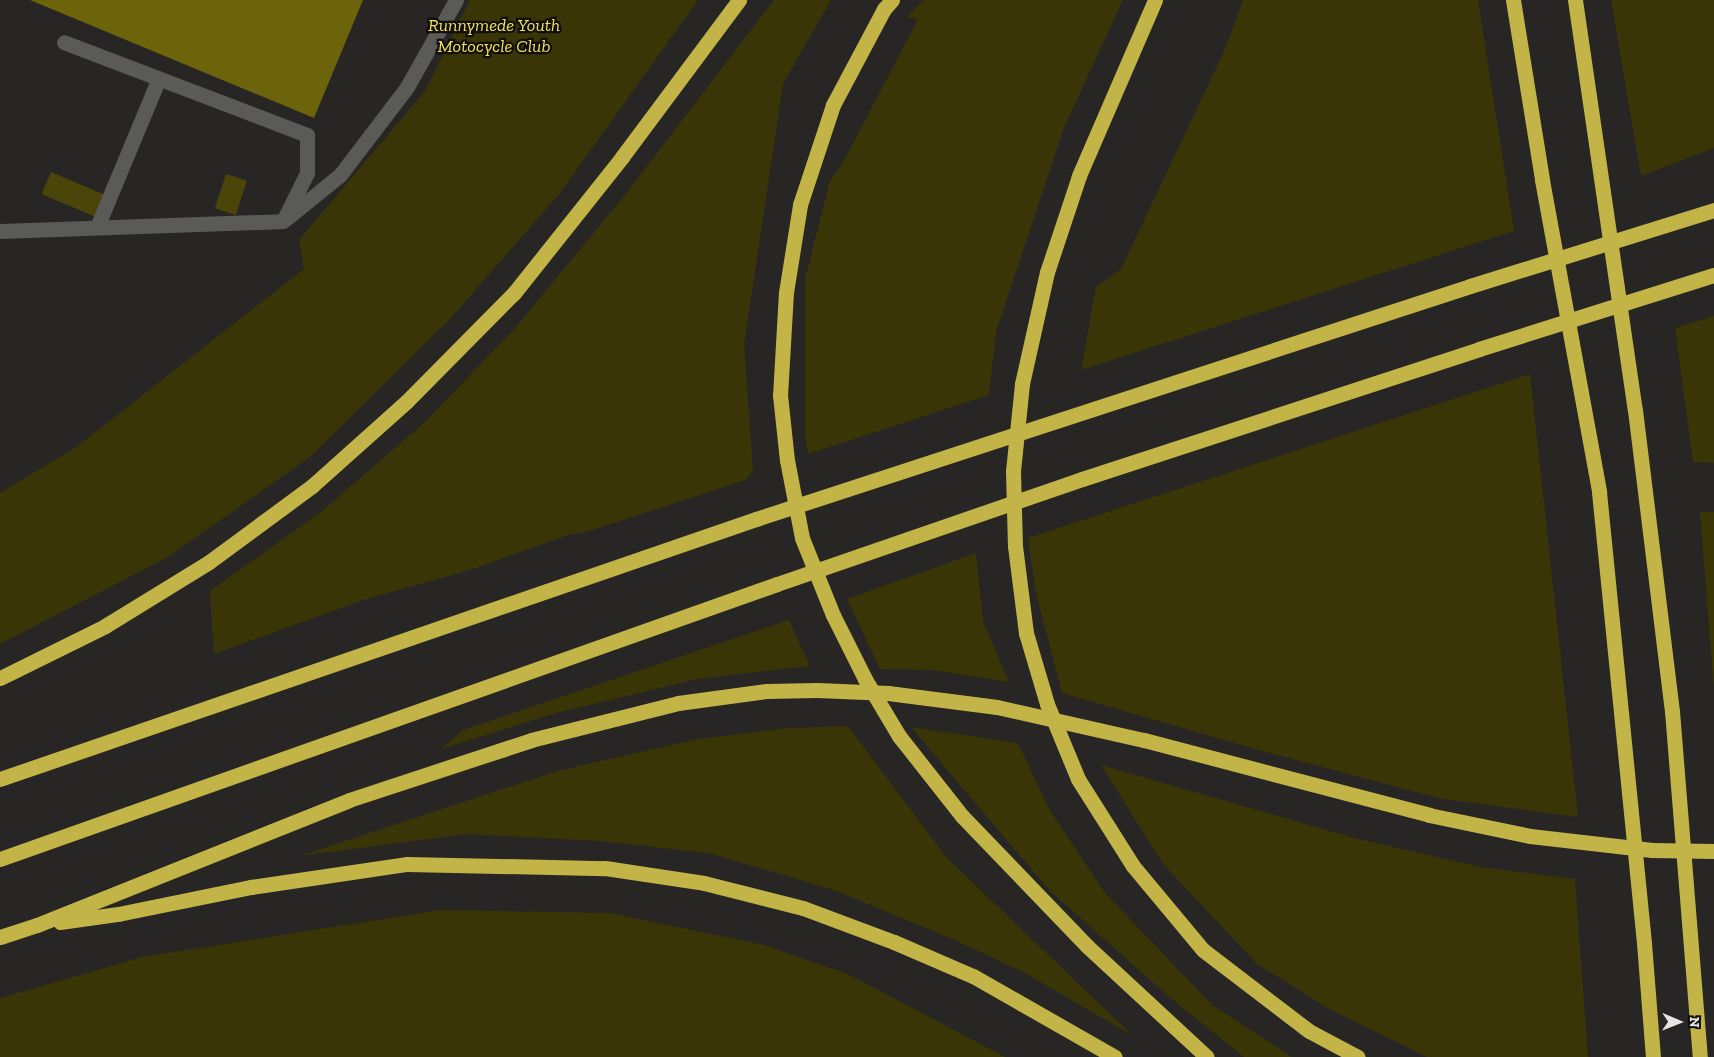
<!DOCTYPE html>
<style>
body{margin:0}
#map{position:relative;width:1714px;height:1057px;overflow:hidden;background:#272624;font-family:"Zilla Slab",serif}
div>[style]{position:absolute}
.green>*{inset:0;background:#3a3506}
.water>*{inset:0;background:#6d630b}
.building>*{inset:0;background:#4c450a;transform-origin:0 0}
.minor>*{height:15px;margin:-7.5px;padding:0 7.5px;transform-origin:7.5px;border-radius:7.5px;background:#5a5a57}
.highway>*{height:15px;margin:-7.5px;padding:0 7.5px;transform-origin:7.5px;border-radius:7.5px;background:#c2b446}
span{translate:-50% -50%;white-space:nowrap;text-align:center;line-height:1.15;-webkit-text-stroke:4.5px #100f0e;paint-order:stroke}
.park-label{font-size:18px;color:#f2e159;font-style:italic}
.north{position:absolute;left:1654px;top:997px;width:50px;height:50px;-webkit-text-stroke:4px #100f0e;paint-order:stroke;rotate:91deg;font-size:14px;font-weight:700;line-height:20px;text-align:center;color:#e5e5e3}
.north::after{content:'';display:block;margin:auto;width:18px;height:22px;background:#e5e5e3;clip-path:polygon(50% 0,100% 100%,50% 72%,0 100%)}
</style>
<div id="map">
<div class="green">
<i style="clip-path:polygon(470px 0,698px 0,560px 193px,451px 318px,310px 457px,168px 557px,0 644px,0 493px,75px 448px,304px 269px,299px 240px,425px 91px)"></i>
<i style="clip-path:polygon(774px 0,831px 0,783px 84px,744px 345px,753px 470px,746px 480px,589px 531px,568px 535px,470px 570px,363px 600px,214px 654px,210px 591px,321px 512px,426px 421px,515px 328px,625px 195px)"></i>
<i style="clip-path:polygon(923px 0,1123px 0,1063px 130px,996px 332px,989px 395px,808px 454px,805px 435px,805px 279px,830px 181px,844px 161px,918px 19px,907px 17px)"></i>
<i style="clip-path:polygon(1243px 0,1478px 0,1514px 231px,1081px 370px,1096px 287px,1121px 269px,1226px 47px)"></i>
<i style="clip-path:polygon(1611px 0,1714px 0,1714px 148px,1641px 176px)"></i>
<i style="clip-path:polygon(1714px 316px,1714px 463px,1693px 462px,1675px 328px)"></i>
<i style="clip-path:polygon(1530px 374px,1578px 817px,1442px 799px,1255px 749px,1062px 693px,1036px 593px,1028px 538px)"></i>
<i style="clip-path:polygon(1700px 512px,1714px 512px,1714px 691px)"></i>
<i style="clip-path:polygon(976px 553px,983px 621px,1009px 682px,932px 670px,880px 669px,847px 599px)"></i>
<i style="clip-path:polygon(789px 620px,810px 666px,697px 679px,556px 713px,441px 749px,463px 730px)"></i>
<i style="clip-path:polygon(848px 726px,947px 858px,1133px 1036px,1025px 973px,957px 941px,834px 890px,708px 853px,599px 841px,466px 834px,300px 856px,557px 771px,698px 739px,789px 728px)"></i>
<i style="clip-path:polygon(911px 727px,1018px 743px,1049px 809px,1105px 893px,1212px 1005px,1292px 1057px,1244px 1057px,1167px 995px,1049px 890px)"></i>
<i style="clip-path:polygon(1101px 765px,1354px 838px,1481px 867px,1575px 879px,1588px 1057px,1427px 1057px,1331px 1010px,1257px 964px,1163px 864px)"></i>
<i style="clip-path:polygon(440px 910px,610px 913px,764px 945px,850px 975px,1005px 1057px,0 1057px,0 998px,143px 957px)"></i>
</div>
<div class="water">
<i style="clip-path:polygon(30px 0,363px 0,314px 118px)"></i>
</div>
<div class="building">
<i style="left:51px;top:172px;width:57px;height:24px;rotate:23deg"></i>
<i style="left:226px;top:174px;width:22px;height:36px;rotate:18deg"></i>
</div>
<div class="minor">
<i style="left:287px;top:218px;width:68px;rotate:-39.1deg"></i>
<i style="left:340px;top:175px;width:111px;rotate:-52.7deg"></i>
<i style="left:407px;top:87px;width:100px;rotate:-60.6deg"></i>
<i style="left:97px;top:227px;width:161px;rotate:-67.4deg"></i>
<i style="left:0;top:231px;width:283px;rotate:-2deg"></i>
<i style="left:283px;top:221px;width:54px;rotate:-63.4deg"></i>
<i style="left:307px;top:173px;width:38px;rotate:-90deg"></i>
<i style="left:307px;top:135px;width:260px;rotate:-159.1deg"></i>
</div>
<div class="highway">
<i style="left:892px;top:0;width:12px;rotate:132deg"></i>
<i style="left:884px;top:9px;width:109px;rotate:118deg"></i>
<i style="left:833px;top:105px;width:105px;rotate:108.3deg"></i>
<i style="left:800px;top:205px;width:88px;rotate:99.1deg"></i>
<i style="left:786px;top:292px;width:103px;rotate:93.3deg"></i>
<i style="left:780px;top:395px;width:65px;rotate:83.9deg"></i>
<i style="left:787px;top:460px;width:79px;rotate:79.1deg"></i>
<i style="left:802px;top:538px;width:83px;rotate:68.1deg"></i>
<i style="left:833px;top:615px;width:72px;rotate:63.4deg"></i>
<i style="left:865px;top:679px;width:66px;rotate:59.2deg"></i>
<i style="left:899px;top:736px;width:102px;rotate:51.8deg"></i>
<i style="left:962px;top:816px;width:180px;rotate:46.1deg"></i>
<i style="left:1087px;top:946px;width:163px;rotate:42.8deg"></i>
<i style="left:1155px;top:0;width:192px;rotate:113.4deg"></i>
<i style="left:1079px;top:176px;width:101px;rotate:108.4deg"></i>
<i style="left:1047px;top:272px;width:115px;rotate:102.6deg"></i>
<i style="left:1022px;top:384px;width:87px;rotate:95.9deg"></i>
<i style="left:1013px;top:471px;width:75px;rotate:88.5deg"></i>
<i style="left:1015px;top:546px;width:88px;rotate:82.8deg"></i>
<i style="left:1026px;top:633px;width:74px;rotate:73.5deg"></i>
<i style="left:1047px;top:704px;width:81px;rotate:67.5deg"></i>
<i style="left:1078px;top:779px;width:103px;rotate:57.7deg"></i>
<i style="left:1133px;top:866px;width:109px;rotate:50.2deg"></i>
<i style="left:1203px;top:950px;width:133px;rotate:37.4deg"></i>
<i style="left:1309px;top:1031px;width:55px;rotate:28deg"></i>
<i style="left:1513px;top:0;width:182px;rotate:80.8deg"></i>
<i style="left:1542px;top:180px;width:317px;rotate:79.6deg"></i>
<i style="left:1599px;top:492px;width:453px;rotate:84.3deg"></i>
<i style="left:1644px;top:943px;width:114px;rotate:85.5deg"></i>
<i style="left:1575px;top:0;width:414px;rotate:81.7deg"></i>
<i style="left:1635px;top:410px;width:303px;rotate:83deg"></i>
<i style="left:1672px;top:711px;width:347px;rotate:85.4deg"></i>
<i style="left:0;top:678px;width:117px;rotate:-26.3deg"></i>
<i style="left:105px;top:626px;width:122px;rotate:-31.6deg"></i>
<i style="left:209px;top:562px;width:128px;rotate:-36.4deg"></i>
<i style="left:312px;top:486px;width:127px;rotate:-41.8deg"></i>
<i style="left:407px;top:401px;width:152px;rotate:-45.3deg"></i>
<i style="left:514px;top:293px;width:174px;rotate:-51.5deg"></i>
<i style="left:622px;top:157px;width:196px;rotate:-53.3deg"></i>
<i style="left:0;top:779px;width:799px;rotate:-18.98deg"></i>
<i style="left:756px;top:519px;width:751px;rotate:-18.07deg"></i>
<i style="left:1470px;top:286px;width:256px;rotate:-17.3deg"></i>
<i style="left:0;top:859px;width:824px;rotate:-19.49deg"></i>
<i style="left:777px;top:584px;width:323px;rotate:-19deg"></i>
<i style="left:1082px;top:479px;width:418px;rotate:-18.1deg"></i>
<i style="left:1479px;top:349px;width:246px;rotate:-17.5deg"></i>
<i style="left:60px;top:922px;width:59px;rotate:-7.9deg"></i>
<i style="left:118px;top:914px;width:136px;rotate:-11.5deg"></i>
<i style="left:251px;top:887px;width:158px;rotate:-8.4deg"></i>
<i style="left:407px;top:864px;width:198px;rotate:1.2deg"></i>
<i style="left:605px;top:868px;width:100px;rotate:8.6deg"></i>
<i style="left:704px;top:883px;width:102px;rotate:14.2deg"></i>
<i style="left:803px;top:908px;width:97px;rotate:20.5deg"></i>
<i style="left:894px;top:942px;width:86px;rotate:23.3deg"></i>
<i style="left:973px;top:976px;width:163px;rotate:29.7deg"></i>
<i style="left:0;top:937px;width:39px;rotate:-18deg"></i>
<i style="left:37px;top:925px;width:336px;rotate:-21.8deg"></i>
<i style="left:349px;top:800px;width:192px;rotate:-18.2deg"></i>
<i style="left:531px;top:740px;width:152px;rotate:-14.1deg"></i>
<i style="left:678px;top:703px;width:90px;rotate:-7.7deg"></i>
<i style="left:767px;top:691px;width:50px;rotate:-1.1deg"></i>
<i style="left:817px;top:690px;width:71px;rotate:2.4deg"></i>
<i style="left:888px;top:693px;width:110px;rotate:7.3deg"></i>
<i style="left:997px;top:707px;width:151px;rotate:12.7deg"></i>
<i style="left:1144px;top:740px;width:295px;rotate:14.7deg"></i>
<i style="left:1429px;top:815px;width:103px;rotate:11.7deg"></i>
<i style="left:1530px;top:836px;width:123px;rotate:6.5deg"></i>
<i style="left:1652px;top:850px;width:62px;rotate:0.9deg"></i>
</div>
<div class="park-label">
<span style="left:494px;top:36px">Runnymede Youth<br>Motocycle Club</span>
</div>
<div class="north">N</div>
</div>
